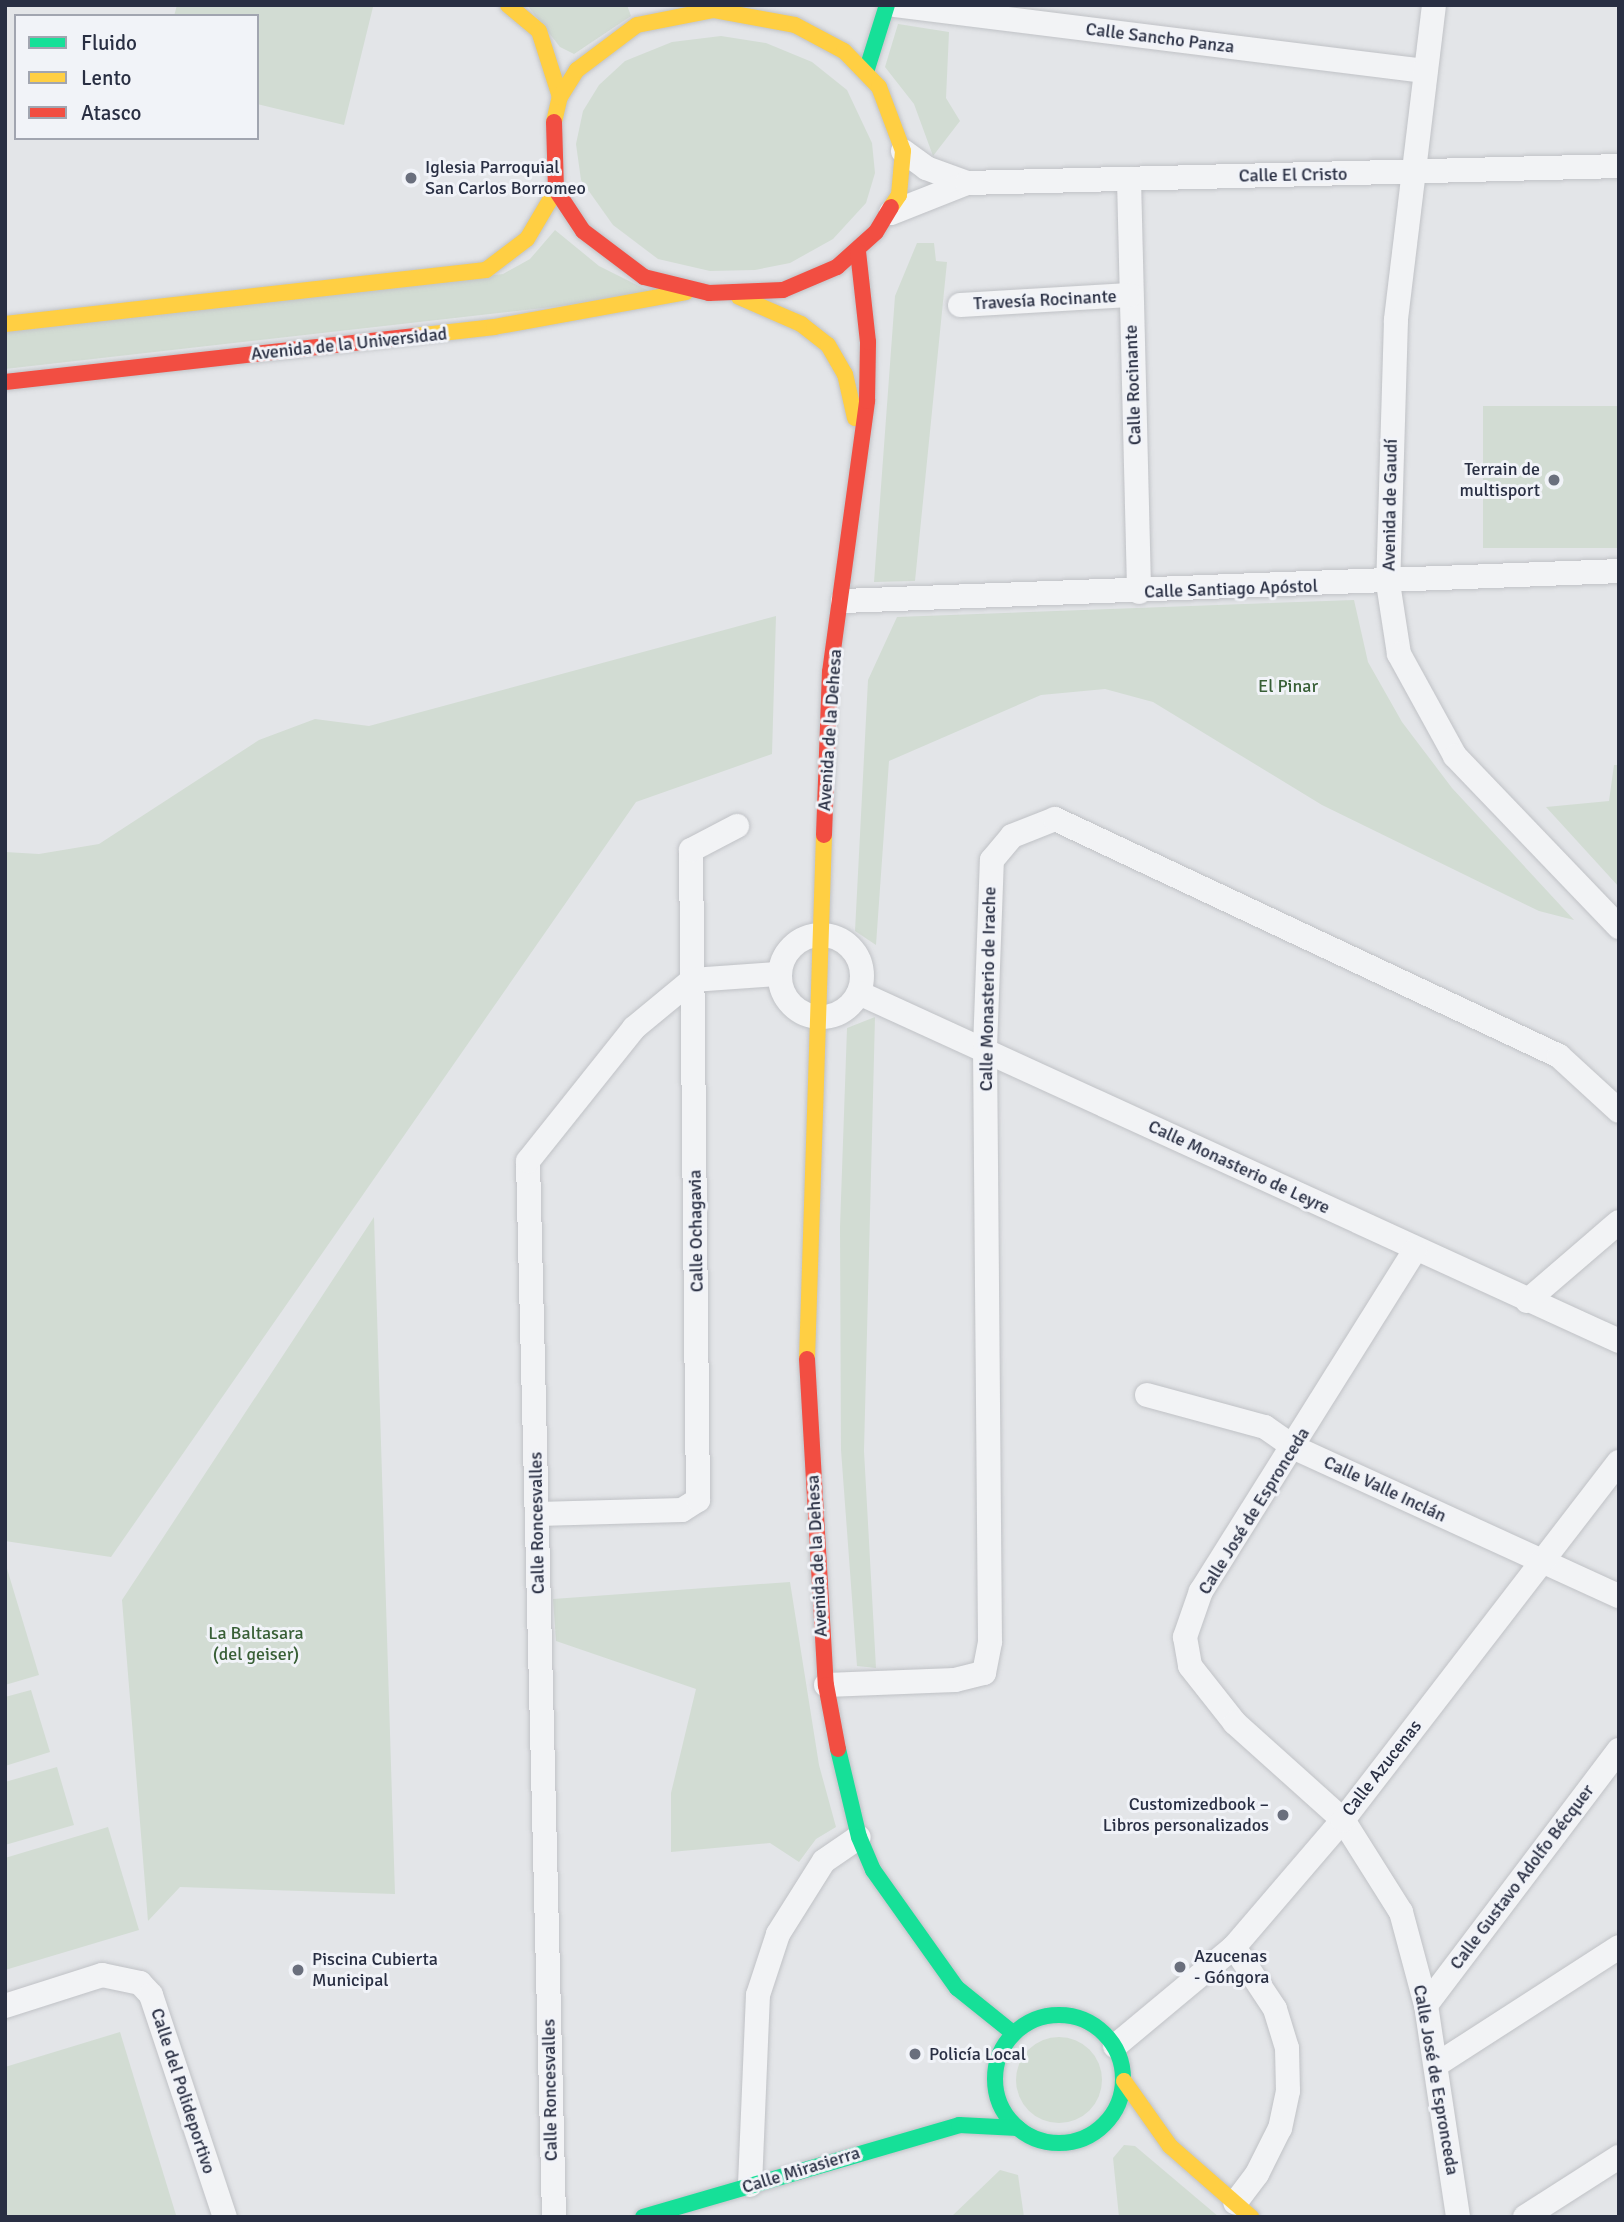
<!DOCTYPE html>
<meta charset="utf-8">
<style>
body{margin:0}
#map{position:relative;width:1624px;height:2222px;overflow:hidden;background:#e3e5e8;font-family:Signika,sans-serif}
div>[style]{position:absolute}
.green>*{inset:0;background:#d2dcd3;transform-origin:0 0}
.round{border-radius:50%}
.roads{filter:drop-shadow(0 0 2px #c0c2c6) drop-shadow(0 0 2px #c0c2c6)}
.street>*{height:24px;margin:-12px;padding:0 12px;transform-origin:12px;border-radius:12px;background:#f2f3f5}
.street>.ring{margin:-12px;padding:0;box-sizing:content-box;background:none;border:24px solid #f2f3f5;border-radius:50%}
.fast>*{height:16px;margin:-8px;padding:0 8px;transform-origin:8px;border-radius:8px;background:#16e098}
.fast>.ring{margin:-8px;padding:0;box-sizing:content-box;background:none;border:16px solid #16e098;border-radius:50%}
.slow>*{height:16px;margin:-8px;padding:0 8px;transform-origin:8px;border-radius:8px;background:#ffcf43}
.jam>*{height:16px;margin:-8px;padding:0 8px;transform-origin:8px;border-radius:8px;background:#f24e42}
.dots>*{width:19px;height:19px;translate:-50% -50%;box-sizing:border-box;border:4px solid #f1f3f8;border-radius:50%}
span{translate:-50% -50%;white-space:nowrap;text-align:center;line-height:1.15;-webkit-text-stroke:6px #f1f3f8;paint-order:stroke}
.street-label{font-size:18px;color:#292f43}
.poi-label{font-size:18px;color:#292f43}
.left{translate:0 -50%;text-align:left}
.right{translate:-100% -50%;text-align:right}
.park-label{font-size:18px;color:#385f36}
.frame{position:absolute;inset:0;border:7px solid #292f43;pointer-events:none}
.legend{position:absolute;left:14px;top:14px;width:245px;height:126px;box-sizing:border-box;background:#f1f3f8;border:2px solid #a1a5b0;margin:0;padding:9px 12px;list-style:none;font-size:21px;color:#292f43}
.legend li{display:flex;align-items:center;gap:14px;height:35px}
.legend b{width:35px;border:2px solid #a1a5b0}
</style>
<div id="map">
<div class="green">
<i style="clip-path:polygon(177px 5px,373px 7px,344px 125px,257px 104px,257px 16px,174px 16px)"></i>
<i style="clip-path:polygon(527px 5px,627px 5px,631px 16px,574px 54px,560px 47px)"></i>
<i style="clip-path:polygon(898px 24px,949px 32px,946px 98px,960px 121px,933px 156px,914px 104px,885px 67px)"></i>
<i style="clip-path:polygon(721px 36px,766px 43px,812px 62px,847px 90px,872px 143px,875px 173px,866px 203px,833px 239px,790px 263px,755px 270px,710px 271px,658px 259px,613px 225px,581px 180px,576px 144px,583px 111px,599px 85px,625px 61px,672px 42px)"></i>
<i style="clip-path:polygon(555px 230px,599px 266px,657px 295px,5px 369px,5px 332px,503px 274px,530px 259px)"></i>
<i style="clip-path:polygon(917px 243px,934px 243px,936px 261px,947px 262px,915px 581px,874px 582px,895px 296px)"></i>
<i style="left:1619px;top:406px;width:142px;height:136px;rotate:90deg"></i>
<i style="clip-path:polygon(1354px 600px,1368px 662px,1402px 722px,1452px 788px,1574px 920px,1539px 911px,1322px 805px,1153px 702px,1105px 689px,1041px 695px,889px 761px,876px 945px,855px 931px,868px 680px,897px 617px)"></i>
<i style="clip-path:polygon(776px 616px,772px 754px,636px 802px,111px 1557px,5px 1541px,5px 852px,39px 854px,99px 844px,259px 740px,315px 719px,369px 726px)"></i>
<i style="clip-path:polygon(1614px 765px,1619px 765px,1619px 887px,1546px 807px,1609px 801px)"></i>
<i style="clip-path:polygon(875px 1017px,864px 1451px,876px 1668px,857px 1666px,841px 1450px,840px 1227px,847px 1028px)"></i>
<i style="clip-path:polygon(374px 1217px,395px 1894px,180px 1887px,148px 1921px,122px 1600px)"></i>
<i style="clip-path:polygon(5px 1562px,39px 1675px,5px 1685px)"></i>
<i style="clip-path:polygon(790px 1582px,819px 1765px,836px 1827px,816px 1839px,799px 1862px,770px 1843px,671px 1852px,671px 1793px,696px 1689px,556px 1641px,553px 1599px)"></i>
<i style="clip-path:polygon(31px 1690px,50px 1752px,5px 1766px,5px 1697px)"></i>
<i style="clip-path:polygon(57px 1767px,74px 1825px,5px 1845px,5px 1782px)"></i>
<i style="clip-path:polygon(108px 1827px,139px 1930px,5px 1970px,5px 1858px)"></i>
<i style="clip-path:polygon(120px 2032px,176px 2215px,5px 2217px,5px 2067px)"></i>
<i class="round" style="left:1016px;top:2037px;width:86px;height:86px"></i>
<i style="clip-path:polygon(1124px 2145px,1135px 2146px,1219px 2217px,1119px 2217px,1113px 2158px)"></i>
<i style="clip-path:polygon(1000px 2170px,1018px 2175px,1024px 2217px,951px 2217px)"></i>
</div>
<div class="roads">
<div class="street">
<i style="left:895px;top:5px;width:534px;rotate:7.1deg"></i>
<i style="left:1434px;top:5px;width:317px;rotate:96.9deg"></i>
<i style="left:1396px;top:320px;width:263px;rotate:91.7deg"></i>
<i style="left:1388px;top:583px;width:72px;rotate:81.2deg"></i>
<i style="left:1399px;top:654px;width:116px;rotate:61.2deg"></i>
<i style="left:1455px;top:756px;width:237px;rotate:46.2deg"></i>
<i style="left:903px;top:151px;width:29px;rotate:36deg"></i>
<i style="left:926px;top:168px;width:44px;rotate:20.1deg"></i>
<i style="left:1129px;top:179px;width:413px;rotate:88.6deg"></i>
<i style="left:891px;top:213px;width:82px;rotate:-21.5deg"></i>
<i style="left:967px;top:183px;width:652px;rotate:-1.49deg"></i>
<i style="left:960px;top:305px;width:170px;rotate:-3.4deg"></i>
<i style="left:843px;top:601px;width:777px;rotate:-2.21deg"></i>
<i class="ring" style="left:780px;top:935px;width:58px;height:58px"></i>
<i style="left:859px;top:993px;width:836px;rotate:24.6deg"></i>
<i style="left:1415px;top:1250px;width:403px;rotate:122.1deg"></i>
<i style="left:1201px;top:1591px;width:49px;rotate:109.2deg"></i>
<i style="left:1185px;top:1637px;width:29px;rotate:80deg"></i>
<i style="left:1190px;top:1666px;width:73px;rotate:51.7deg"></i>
<i style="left:1235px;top:1723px;width:145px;rotate:41.9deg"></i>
<i style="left:1343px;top:1820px;width:109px;rotate:57.8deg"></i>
<i style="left:1401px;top:1912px;width:96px;rotate:75deg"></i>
<i style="left:1426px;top:2005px;width:214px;rotate:81.4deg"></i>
<i style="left:1527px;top:1301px;width:121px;rotate:-40.7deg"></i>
<i style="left:1147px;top:1395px;width:122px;rotate:15.2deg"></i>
<i style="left:1265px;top:1427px;width:37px;rotate:35deg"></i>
<i style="left:1295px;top:1448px;width:356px;rotate:24.6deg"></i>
<i style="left:538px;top:1514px;width:144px;rotate:-1.6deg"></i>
<i style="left:682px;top:1510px;width:19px;rotate:-32deg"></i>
<i style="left:698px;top:1500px;width:650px;rotate:-90.62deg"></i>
<i style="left:691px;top:850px;width:52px;rotate:-27.6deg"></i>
<i style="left:826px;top:1685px;width:129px;rotate:-2.2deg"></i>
<i style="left:955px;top:1680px;width:30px;rotate:-14deg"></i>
<i style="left:984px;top:1673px;width:32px;rotate:-79deg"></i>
<i style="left:990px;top:1642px;width:594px;rotate:-90.48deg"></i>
<i style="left:985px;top:1048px;width:188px;rotate:-87.9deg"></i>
<i style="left:992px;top:860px;width:31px;rotate:-50deg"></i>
<i style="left:1012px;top:836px;width:46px;rotate:-21.6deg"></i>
<i style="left:1055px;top:819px;width:557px;rotate:25.18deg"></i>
<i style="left:1559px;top:1056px;width:81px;rotate:42.5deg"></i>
<i style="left:1234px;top:1947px;width:74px;rotate:56.5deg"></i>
<i style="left:1275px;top:2009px;width:41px;rotate:72.9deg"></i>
<i style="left:1287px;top:2048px;width:43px;rotate:88.7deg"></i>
<i style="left:1288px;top:2091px;width:38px;rotate:102deg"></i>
<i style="left:1280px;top:2128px;width:51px;rotate:116.6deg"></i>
<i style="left:1257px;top:2174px;width:36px;rotate:127deg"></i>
<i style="left:1426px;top:2005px;width:320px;rotate:-52.9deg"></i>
<i style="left:5px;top:2006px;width:102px;rotate:-17.7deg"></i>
<i style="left:102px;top:1975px;width:39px;rotate:12deg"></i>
<i style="left:140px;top:1983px;width:16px;rotate:47deg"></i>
<i style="left:151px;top:1995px;width:234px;rotate:71.6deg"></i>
<i style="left:1115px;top:2046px;width:155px;rotate:-39.8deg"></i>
<i style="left:1234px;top:1947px;width:167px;rotate:-49.4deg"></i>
<i style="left:1343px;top:1820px;width:452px;rotate:-52.4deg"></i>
<i style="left:1436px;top:2065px;width:218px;rotate:-32.8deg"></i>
<i style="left:750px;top:2185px;width:190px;rotate:-87.6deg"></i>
<i style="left:758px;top:1995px;width:64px;rotate:-71.8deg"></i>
<i style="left:778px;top:1934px;width:86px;rotate:-57.8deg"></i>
<i style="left:824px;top:1861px;width:42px;rotate:-34.4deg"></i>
<i style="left:554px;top:2217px;width:1056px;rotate:-91.41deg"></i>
<i style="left:528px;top:1161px;width:170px;rotate:-51.4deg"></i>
<i style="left:634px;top:1028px;width:75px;rotate:-39.6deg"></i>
<i style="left:692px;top:980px;width:85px;rotate:-4deg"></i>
<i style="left:1525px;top:2217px;width:112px;rotate:-32.6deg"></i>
</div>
<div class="fast">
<i style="left:866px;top:72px;width:70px;rotate:-72.6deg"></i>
<i style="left:838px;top:1749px;width:90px;rotate:76.6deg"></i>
<i style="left:859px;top:1837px;width:36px;rotate:67deg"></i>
<i style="left:873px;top:1870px;width:145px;rotate:54.6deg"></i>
<i style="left:957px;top:1988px;width:72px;rotate:38.8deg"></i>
<i class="ring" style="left:995px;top:2015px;width:112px;height:112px"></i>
<i style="left:643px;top:2217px;width:329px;rotate:-16.2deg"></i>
<i style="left:959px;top:2125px;width:59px;rotate:2.9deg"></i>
</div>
<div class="slow">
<i style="left:508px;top:5px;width:40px;rotate:40deg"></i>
<i style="left:539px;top:31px;width:69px;rotate:72.3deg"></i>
<i style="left:713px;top:10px;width:83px;rotate:10.4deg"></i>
<i style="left:795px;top:25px;width:55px;rotate:28deg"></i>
<i style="left:844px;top:51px;width:50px;rotate:45.8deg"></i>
<i style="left:879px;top:87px;width:68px;rotate:69.4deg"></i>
<i style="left:903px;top:151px;width:44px;rotate:95.2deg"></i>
<i style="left:899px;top:195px;width:14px;rotate:124deg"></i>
<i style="left:554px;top:122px;width:26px;rotate:-77deg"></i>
<i style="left:560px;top:97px;width:32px;rotate:-58deg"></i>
<i style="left:577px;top:70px;width:75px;rotate:-36.9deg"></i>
<i style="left:637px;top:25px;width:77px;rotate:-11.2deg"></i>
<i style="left:739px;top:297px;width:68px;rotate:23.5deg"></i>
<i style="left:801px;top:324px;width:34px;rotate:38deg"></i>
<i style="left:828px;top:345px;width:34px;rotate:60deg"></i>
<i style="left:845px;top:374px;width:45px;rotate:77.2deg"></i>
<i style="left:5px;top:324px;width:484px;rotate:-6.4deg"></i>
<i style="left:486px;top:270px;width:51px;rotate:-37.1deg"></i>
<i style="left:527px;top:239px;width:57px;rotate:-59.4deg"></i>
<i style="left:415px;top:336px;width:80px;rotate:-6.5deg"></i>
<i style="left:494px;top:327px;width:195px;rotate:-10.3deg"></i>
<i style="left:807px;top:1359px;width:524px;rotate:-88.14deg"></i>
<i style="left:1124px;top:2081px;width:80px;rotate:54.7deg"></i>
<i style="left:1170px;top:2146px;width:108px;rotate:41.2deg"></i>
</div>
<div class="jam">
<i style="left:554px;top:122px;width:68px;rotate:88.3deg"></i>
<i style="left:556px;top:190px;width:49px;rotate:56.6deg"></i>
<i style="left:583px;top:231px;width:76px;rotate:37deg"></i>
<i style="left:644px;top:277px;width:67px;rotate:13.8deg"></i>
<i style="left:709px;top:293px;width:74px;rotate:-2.3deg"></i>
<i style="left:783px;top:290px;width:59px;rotate:-23.1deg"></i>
<i style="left:837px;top:267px;width:52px;rotate:-41.9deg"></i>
<i style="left:876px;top:232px;width:29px;rotate:-59deg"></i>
<i style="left:5px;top:382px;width:413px;rotate:-6.4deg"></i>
<i style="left:824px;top:835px;width:163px;rotate:-87.9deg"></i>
<i style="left:830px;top:672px;width:274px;rotate:-82.2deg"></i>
<i style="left:867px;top:401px;width:59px;rotate:-89deg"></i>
<i style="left:868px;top:342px;width:91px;rotate:-96.3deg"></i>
<i style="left:807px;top:1359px;width:327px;rotate:86.7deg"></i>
<i style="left:826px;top:1685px;width:65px;rotate:79.4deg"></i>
</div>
</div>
<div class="dots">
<i style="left:411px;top:178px;background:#6a6f7d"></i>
<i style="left:1554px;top:480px;background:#6a6f7d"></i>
<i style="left:1283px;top:1815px;background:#6a6f7d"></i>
<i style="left:1180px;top:1967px;background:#6a6f7d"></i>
<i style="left:298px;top:1970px;background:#6a6f7d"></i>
<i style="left:915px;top:2054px;background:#6a6f7d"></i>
</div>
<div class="street-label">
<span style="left:1160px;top:38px;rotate:7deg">Calle Sancho Panza</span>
<span style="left:1293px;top:175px;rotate:-1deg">Calle El Cristo</span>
<span style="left:1045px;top:300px;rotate:-3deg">Travesía Rocinante</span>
<span style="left:349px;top:344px;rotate:-6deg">Avenida de la Universidad</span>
<span style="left:1133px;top:385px;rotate:-92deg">Calle Rocinante</span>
<span style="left:1390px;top:505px;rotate:-89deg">Avenida de Gaudí</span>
<span style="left:1231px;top:589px;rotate:-2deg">Calle Santiago Apóstol</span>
<span style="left:830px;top:730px;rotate:-86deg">Avenida de la Dehesa</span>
<span style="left:988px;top:989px;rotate:-89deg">Calle Monasterio de Irache</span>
<span style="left:1239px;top:1167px;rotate:25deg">Calle Monasterio de Leyre</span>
<span style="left:696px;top:1231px;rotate:-91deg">Calle Ochagavia</span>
<span style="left:1385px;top:1489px;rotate:25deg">Calle Valle Inclán</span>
<span style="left:1254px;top:1511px;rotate:-58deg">Calle José de Espronceda</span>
<span style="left:537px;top:1523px;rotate:-91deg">Calle Roncesvalles</span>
<span style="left:817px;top:1556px;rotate:-93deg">Avenida de la Dehesa</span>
<span style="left:1382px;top:1768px;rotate:-52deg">Calle Azucenas</span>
<span style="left:1522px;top:1877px;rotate:-53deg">Calle Gustavo Adolfo Bécquer</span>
<span style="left:1436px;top:2080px;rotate:80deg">Calle José de Espronceda</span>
<span style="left:550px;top:2090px;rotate:-91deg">Calle Roncesvalles</span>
<span style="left:183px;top:2091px;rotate:72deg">Calle del Polideportivo</span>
<span style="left:801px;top:2170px;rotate:-17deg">Calle Mirasierra</span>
</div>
<div class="poi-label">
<span class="left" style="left:425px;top:178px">Iglesia Parroquial<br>San Carlos Borromeo</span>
<span class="right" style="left:1540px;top:480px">Terrain de<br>multisport</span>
<span class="right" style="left:1269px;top:1815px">Customizedbook –<br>Libros personalizados</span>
<span class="left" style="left:1194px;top:1967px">Azucenas<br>- Góngora</span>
<span class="left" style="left:312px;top:1970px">Piscina Cubierta<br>Municipal</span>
<span class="left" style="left:929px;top:2054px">Policía Local</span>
</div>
<div class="park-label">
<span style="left:1288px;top:686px">El Pinar</span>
<span style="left:256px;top:1644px">La Baltasara<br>(del geiser)</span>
</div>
<div class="frame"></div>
<ul class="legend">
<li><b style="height:9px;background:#16e098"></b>Fluido</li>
<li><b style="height:9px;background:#ffcf43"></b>Lento</li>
<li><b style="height:9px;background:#f24e42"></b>Atasco</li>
</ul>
</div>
